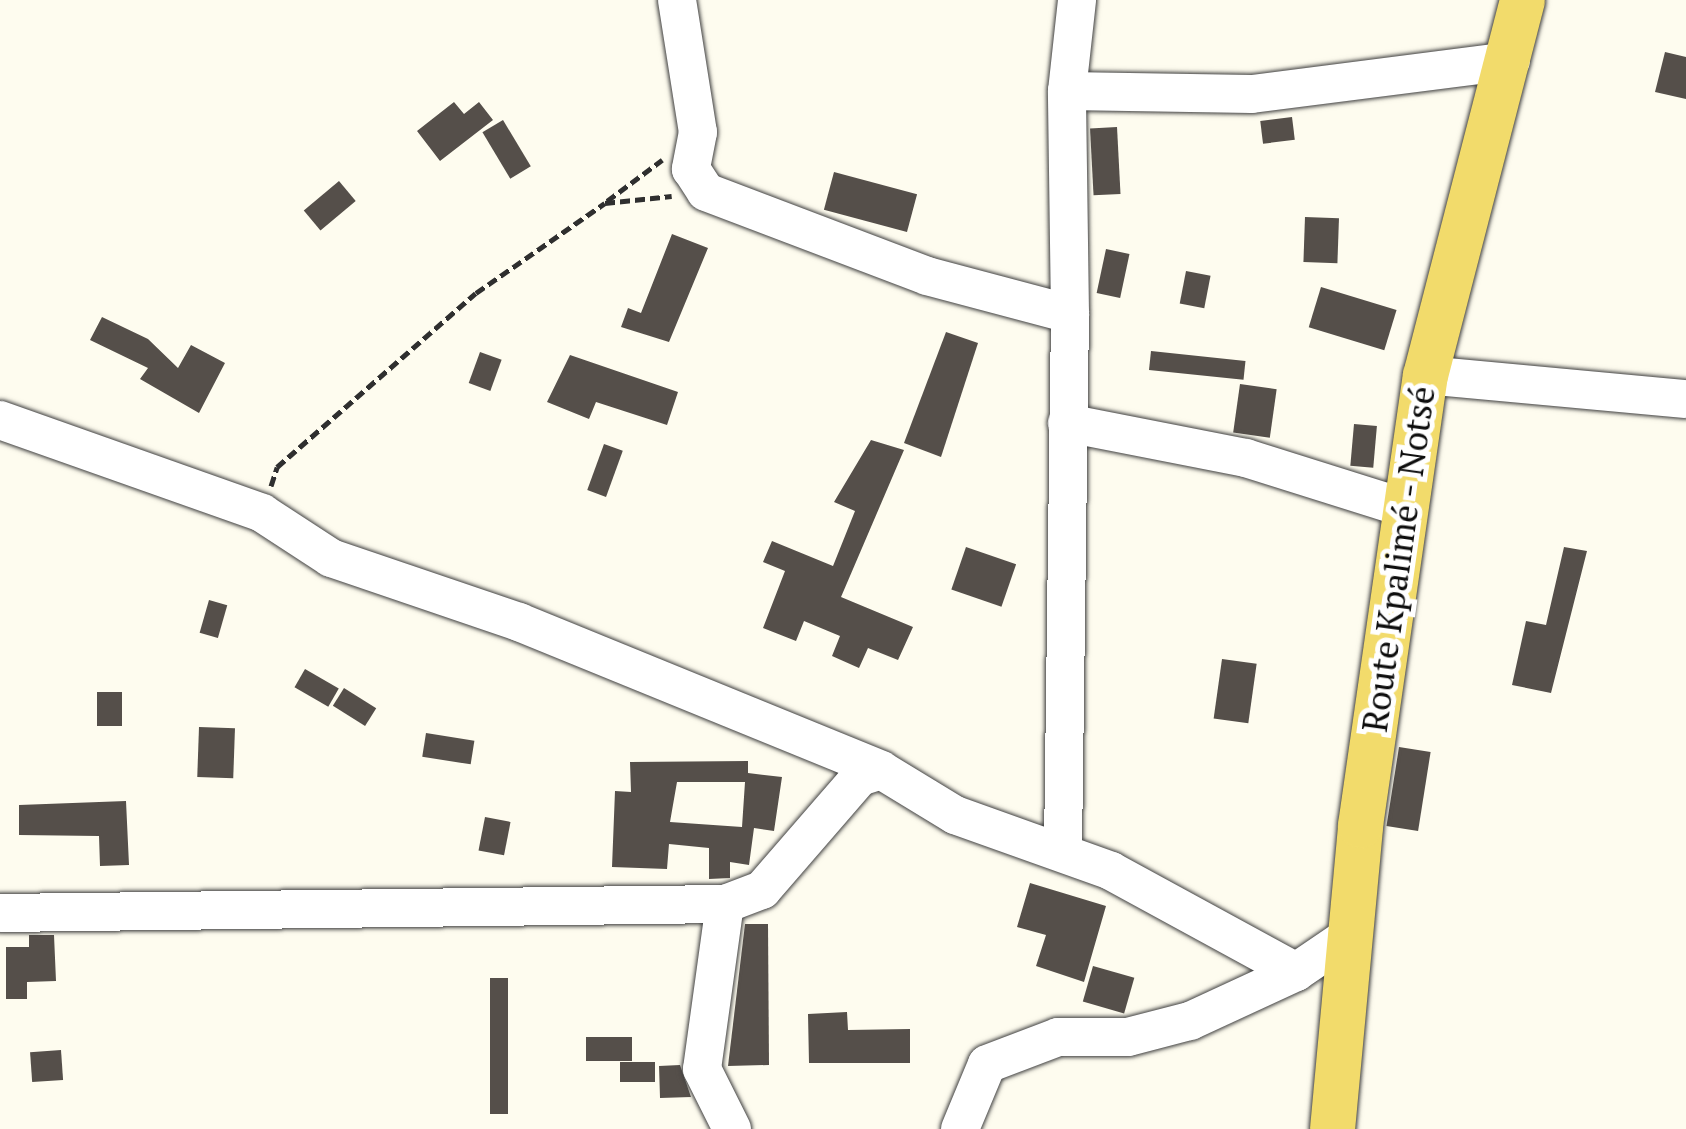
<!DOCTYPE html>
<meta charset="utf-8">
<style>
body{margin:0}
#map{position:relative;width:1686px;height:1129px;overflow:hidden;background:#fefcef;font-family:"PT Serif",serif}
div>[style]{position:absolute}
.building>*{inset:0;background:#554f4a;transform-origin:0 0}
.path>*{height:5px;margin-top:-2.5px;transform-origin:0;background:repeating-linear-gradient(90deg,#2f2f2f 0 10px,transparent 0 15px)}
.roads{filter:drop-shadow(0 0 2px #404040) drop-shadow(0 0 2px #404040)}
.minor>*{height:38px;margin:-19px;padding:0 19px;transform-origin:19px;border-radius:19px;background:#fff}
.major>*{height:45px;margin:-22.5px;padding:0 22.5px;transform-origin:22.5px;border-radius:22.5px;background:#f2db6b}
span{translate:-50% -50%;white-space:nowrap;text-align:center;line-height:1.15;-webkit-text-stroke:10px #fff;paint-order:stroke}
.street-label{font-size:35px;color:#0d0d0d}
</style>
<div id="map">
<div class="building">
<i style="clip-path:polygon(1665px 52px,1686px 57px,1686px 99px,1655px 92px)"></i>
<i style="clip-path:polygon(454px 102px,464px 114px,479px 102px,493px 120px,440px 161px,417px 131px)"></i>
<i style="left:1292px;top:117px;width:23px;height:32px;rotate:83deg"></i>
<i style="left:503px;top:120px;width:54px;height:24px;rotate:59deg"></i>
<i style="left:1117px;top:127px;width:67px;height:27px;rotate:87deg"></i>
<i style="left:834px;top:172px;width:86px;height:39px;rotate:15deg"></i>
<i style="left:339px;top:181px;width:26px;height:46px;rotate:50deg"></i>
<i style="left:1305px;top:217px;width:34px;height:45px;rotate:2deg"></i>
<i style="clip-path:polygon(672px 234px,708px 248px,669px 342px,621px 327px,628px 308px,641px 313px)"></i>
<i style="left:1106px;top:249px;width:24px;height:45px;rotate:12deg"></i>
<i style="left:1186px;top:271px;width:25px;height:33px;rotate:11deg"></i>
<i style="left:1321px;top:287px;width:79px;height:42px;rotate:17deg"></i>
<i style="clip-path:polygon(102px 317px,148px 339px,178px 368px,191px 345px,225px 363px,199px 413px,140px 379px,148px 368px,90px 340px)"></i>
<i style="clip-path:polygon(946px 332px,978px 343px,941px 457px,904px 443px)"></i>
<i style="left:1151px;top:351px;width:95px;height:19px;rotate:6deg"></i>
<i style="left:480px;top:352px;width:23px;height:33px;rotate:20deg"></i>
<i style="clip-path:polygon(570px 355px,678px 392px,667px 425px,596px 402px,589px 419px,547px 402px)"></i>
<i style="left:1240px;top:384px;width:37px;height:49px;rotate:8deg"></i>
<i style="left:1354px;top:424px;width:23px;height:42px;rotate:5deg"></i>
<i style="clip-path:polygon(871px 440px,904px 450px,841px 597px,913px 627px,898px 660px,868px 648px,859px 668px,832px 656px,840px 636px,804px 621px,796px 641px,763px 628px,785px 571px,763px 562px,772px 541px,833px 566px,855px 511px,834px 502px)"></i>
<i style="left:604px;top:444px;width:20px;height:49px;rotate:20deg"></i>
<i style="left:966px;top:547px;width:53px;height:45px;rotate:19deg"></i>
<i style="clip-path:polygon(1564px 547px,1587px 551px,1551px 693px,1512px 685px,1526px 621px,1546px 625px)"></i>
<i style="left:209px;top:600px;width:19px;height:34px;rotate:16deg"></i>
<i style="left:1222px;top:659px;width:35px;height:60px;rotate:8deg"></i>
<i style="left:305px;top:669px;width:39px;height:21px;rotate:30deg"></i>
<i style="left:344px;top:688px;width:38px;height:21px;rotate:32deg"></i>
<i style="left:97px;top:692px;width:25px;height:34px"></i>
<i style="left:199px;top:727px;width:36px;height:50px;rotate:2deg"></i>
<i style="left:426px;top:733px;width:49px;height:24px;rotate:9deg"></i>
<i style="left:1399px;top:747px;width:32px;height:80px;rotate:9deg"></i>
<i style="clip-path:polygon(evenodd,748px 761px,748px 773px,782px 777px,774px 831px,754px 828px,749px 865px,730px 862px,730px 878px,709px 879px,709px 848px,669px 844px,667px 869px,612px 867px,615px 791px,631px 792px,630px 762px,748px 761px,677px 782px,745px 782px,742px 827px,670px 822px,677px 782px)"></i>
<i style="clip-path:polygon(126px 801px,129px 865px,100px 866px,99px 836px,19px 835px,19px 805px)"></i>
<i style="left:485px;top:817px;width:26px;height:34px;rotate:11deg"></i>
<i style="clip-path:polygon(1030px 883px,1106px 906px,1084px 982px,1036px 966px,1046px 935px,1017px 927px)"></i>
<i style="clip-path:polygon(745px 924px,768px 924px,769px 1065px,728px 1066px)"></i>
<i style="clip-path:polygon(29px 935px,54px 935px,56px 981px,27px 982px,27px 999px,6px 999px,6px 947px,29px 947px)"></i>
<i style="left:1093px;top:966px;width:43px;height:37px;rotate:16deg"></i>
<i style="left:490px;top:978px;width:18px;height:136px"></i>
<i style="clip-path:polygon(847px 1012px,848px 1030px,910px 1029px,910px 1063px,809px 1063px,808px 1014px)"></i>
<i style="left:586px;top:1037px;width:46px;height:24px"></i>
<i style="left:61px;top:1050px;width:30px;height:31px;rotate:86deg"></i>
<i style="left:620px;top:1062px;width:35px;height:20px"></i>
<i style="clip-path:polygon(680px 1065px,691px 1097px,660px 1098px,659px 1066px)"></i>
</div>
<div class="path">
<i style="left:607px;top:201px;width:69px;rotate:-36.7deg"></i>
<i style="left:271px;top:486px;width:20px;rotate:-72deg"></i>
<i style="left:277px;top:467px;width:264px;rotate:-41.2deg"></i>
<i style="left:476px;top:293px;width:157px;rotate:-34.9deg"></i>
<i style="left:605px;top:203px;width:67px;rotate:-6deg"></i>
</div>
<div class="roads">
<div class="minor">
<i style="left:677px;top:0;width:134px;rotate:81deg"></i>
<i style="left:698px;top:132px;width:38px;rotate:101deg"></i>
<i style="left:691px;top:169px;width:27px;rotate:57deg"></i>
<i style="left:706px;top:192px;width:236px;rotate:20.8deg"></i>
<i style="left:927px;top:276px;width:148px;rotate:14.9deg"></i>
<i style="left:1070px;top:314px;width:537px;rotate:90.75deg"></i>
<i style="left:1067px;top:91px;width:185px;rotate:0.9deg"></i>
<i style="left:1252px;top:94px;width:261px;rotate:-7.3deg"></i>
<i style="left:1070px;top:314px;width:223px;rotate:-90.8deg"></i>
<i style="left:1067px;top:91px;width:92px;rotate:-83.7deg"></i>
<i style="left:1425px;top:375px;width:262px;rotate:5.3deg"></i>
<i style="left:0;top:420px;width:278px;rotate:19.5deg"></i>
<i style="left:262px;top:513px;width:82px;rotate:33.1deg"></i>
<i style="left:331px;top:558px;width:199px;rotate:18.8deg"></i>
<i style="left:519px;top:622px;width:391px;rotate:22.2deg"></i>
<i style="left:1067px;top:423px;width:182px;rotate:11.1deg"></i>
<i style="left:1246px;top:458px;width:167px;rotate:17.5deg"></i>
<i style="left:0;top:913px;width:725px;rotate:-0.71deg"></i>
<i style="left:732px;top:1129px;width:67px;rotate:-116.6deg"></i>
<i style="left:702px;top:1069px;width:167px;rotate:-82.1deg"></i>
<i style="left:725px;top:904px;width:40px;rotate:-21deg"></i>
<i style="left:762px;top:890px;width:150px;rotate:-49.1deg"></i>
<i style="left:860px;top:777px;width:22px;rotate:-18deg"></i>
<i style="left:881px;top:770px;width:87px;rotate:31.3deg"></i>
<i style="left:955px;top:815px;width:166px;rotate:19.7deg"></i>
<i style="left:1111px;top:871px;width:211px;rotate:28.6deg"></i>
<i style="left:1296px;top:972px;width:60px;rotate:-34.2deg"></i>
<i style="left:960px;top:1129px;width:70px;rotate:-67.4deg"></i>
<i style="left:987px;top:1064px;width:76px;rotate:-20.8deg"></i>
<i style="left:1058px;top:1037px;width:70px"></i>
<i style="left:1128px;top:1037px;width:64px;rotate:-14.5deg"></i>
<i style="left:1190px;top:1021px;width:117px;rotate:-24.8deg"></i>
</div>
<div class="major">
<i style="left:1332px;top:1129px;width:305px;rotate:-84.7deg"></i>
<i style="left:1360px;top:825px;width:455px;rotate:-81.8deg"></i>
<i style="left:1425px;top:375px;width:387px;rotate:-75.5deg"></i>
</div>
</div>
<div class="street-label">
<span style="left:1398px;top:559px;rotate:-82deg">Route Kpalimé - Notsé</span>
</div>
</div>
